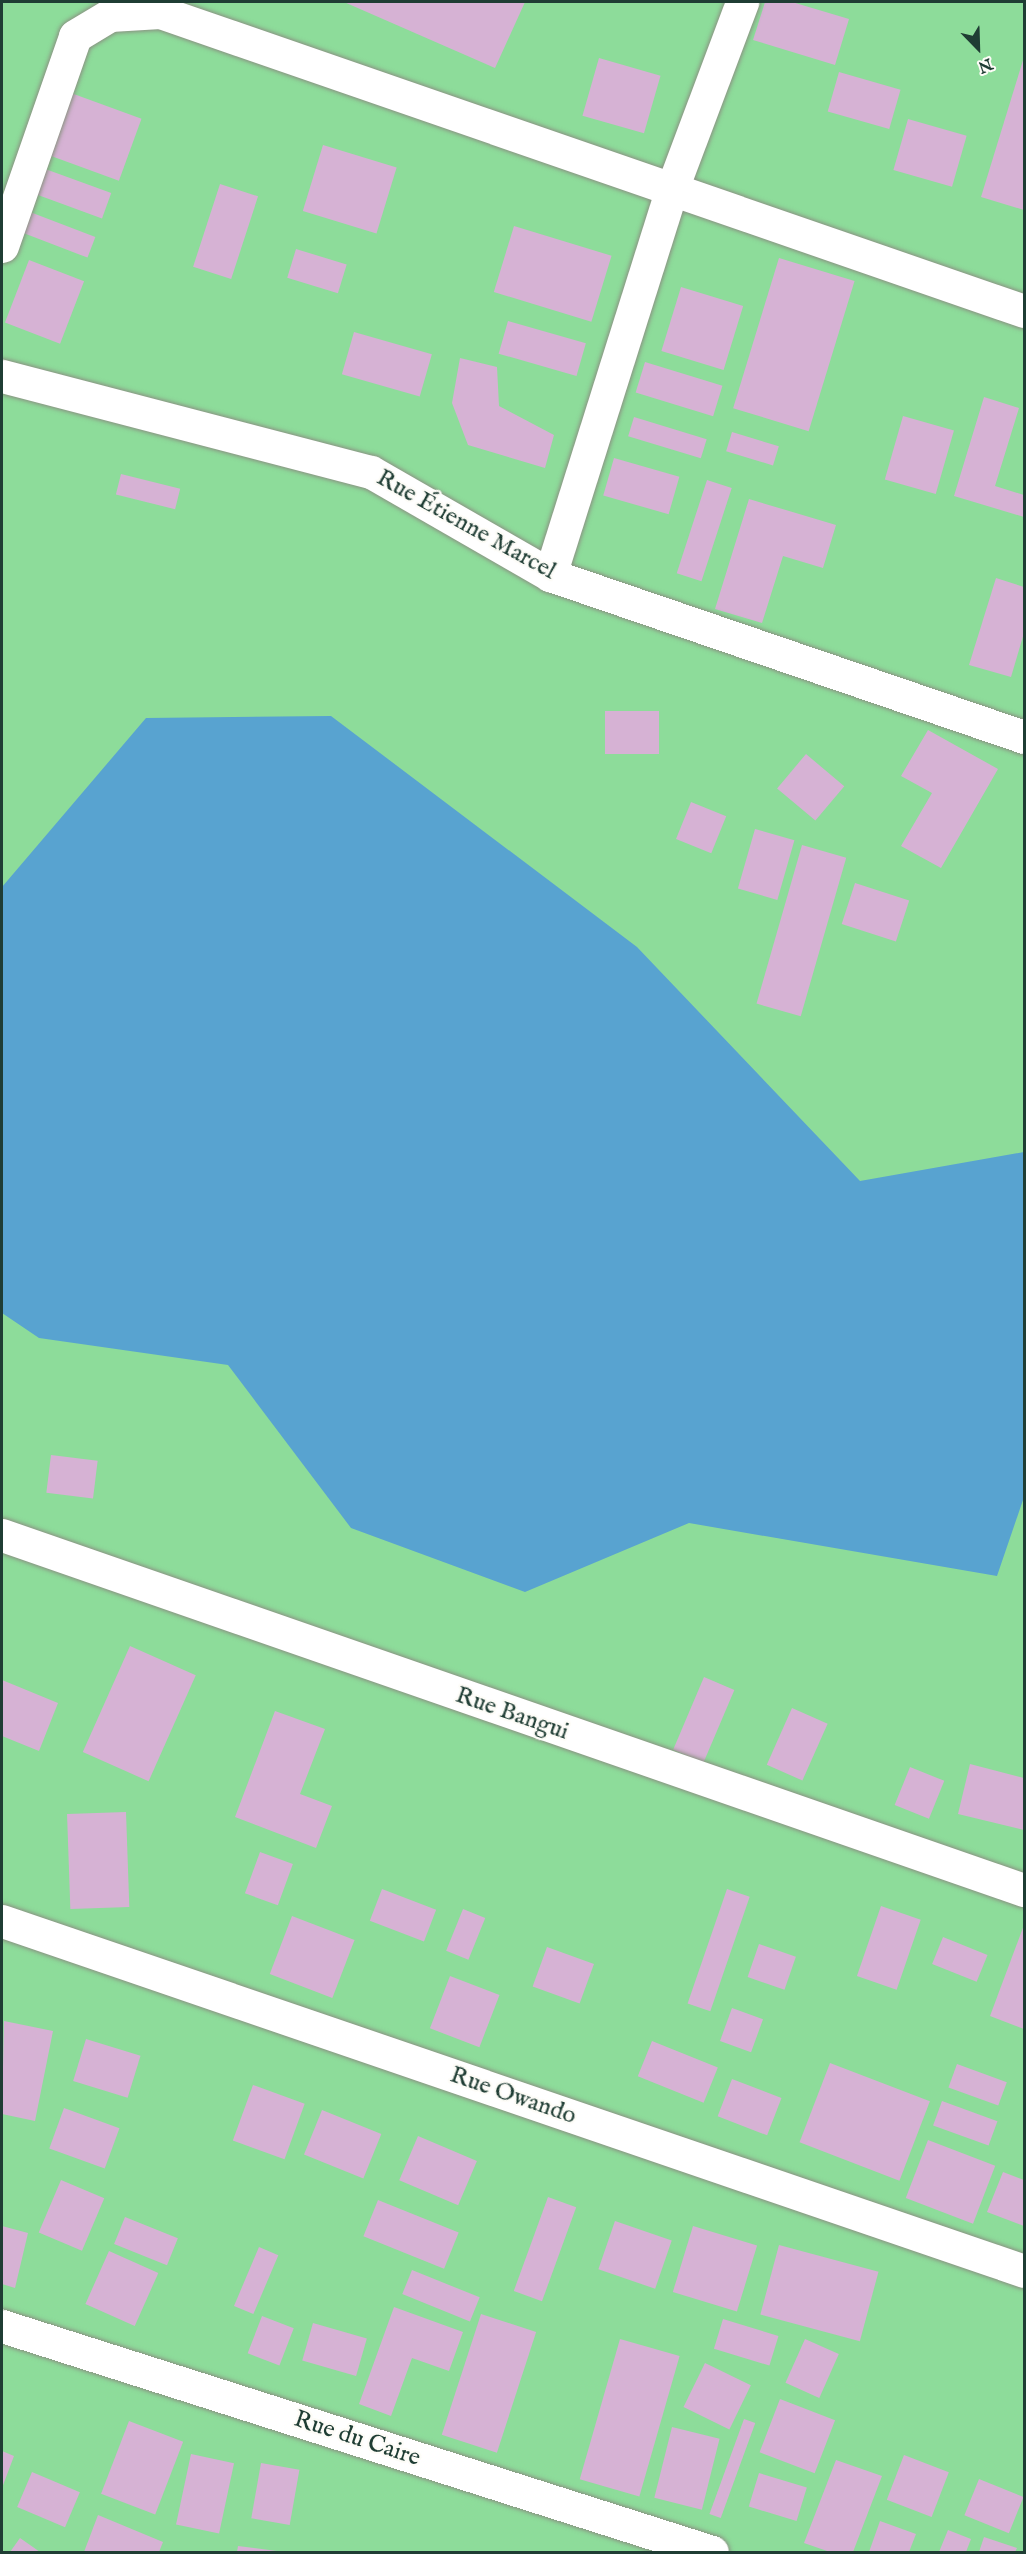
<!DOCTYPE html>
<meta charset="utf-8">
<style>
body{margin:0}
#map{position:relative;width:1026px;height:2554px;overflow:hidden;background:#f5e6cf;font-family:"IM FELL English",serif}
div>[style]{position:absolute}
.green>*{inset:0;background:#8ddc9a;transform-origin:0 0}
.water>*{inset:0;background:#58a3d0}
.building>*{inset:0;background:#d6b2d4;transform-origin:0 0}
.roads{filter:drop-shadow(0 0 2px #8a9282) drop-shadow(0 0 2px #8a9282)}
.minor>*{height:33px;margin:-16.5px;padding:0 16.5px;transform-origin:16.5px;border-radius:16.5px;background:#fff}
span{translate:-50% -50%;white-space:nowrap;text-align:center;line-height:1.15;-webkit-text-stroke:4.5px #fdfcf7;paint-order:stroke}
.street-label{font-size:24px;color:#1f3d34}
.frame{position:absolute;inset:0;border:3px solid #1f3d34;pointer-events:none}
.north{position:absolute;left:948px;top:18px;width:60px;height:60px;-webkit-text-stroke:4px #fdfcf7;paint-order:stroke;rotate:157deg;font-size:16px;font-weight:700;line-height:24px;text-align:center;color:#1f3d34}
.north::after{content:'';display:block;margin:auto;width:21px;height:27px;background:#1f3d34;clip-path:polygon(50% 0,100% 100%,50% 72%,0 100%)}
</style>
<div id="map">
<div class="green">
<i style="left:2px;top:2px;width:1022px;height:2550px"></i>
</div>
<div class="water">
<i style="clip-path:polygon(331px 716px,637px 947px,860px 1181px,1024px 1152px,1024px 1497px,997px 1576px,689px 1523px,525px 1592px,351px 1528px,228px 1365px,39px 1338px,2px 1313px,2px 887px,146px 718px)"></i>
</div>
<div class="building">
<i style="clip-path:polygon(344px 2px,525px 2px,495px 68px)"></i>
<i style="clip-path:polygon(765px 2px,792px 2px,849px 19px,835px 65px,753px 40px)"></i>
<i style="clip-path:polygon(1024px 57px,1024px 210px,981px 197px)"></i>
<i style="left:599px;top:58px;width:64px;height:60px;rotate:16deg"></i>
<i style="left:839px;top:72px;width:64px;height:41px;rotate:16deg"></i>
<i style="left:71px;top:93px;width:75px;height:66px;rotate:20deg"></i>
<i style="left:908px;top:119px;width:61px;height:53px;rotate:16deg"></i>
<i style="left:323px;top:145px;width:77px;height:69px;rotate:17deg"></i>
<i style="left:37px;top:166px;width:79px;height:27px;rotate:20deg"></i>
<i style="left:220px;top:184px;width:40px;height:87px;rotate:18deg"></i>
<i style="left:30px;top:212px;width:70px;height:22px;rotate:21deg"></i>
<i style="left:514px;top:226px;width:102px;height:69px;rotate:17deg"></i>
<i style="left:296px;top:249px;width:53px;height:30px;rotate:17deg"></i>
<i style="left:779px;top:258px;width:79px;height:157px;rotate:17deg"></i>
<i style="left:29px;top:260px;width:59px;height:67px;rotate:21deg"></i>
<i style="left:681px;top:287px;width:65px;height:67px;rotate:17deg"></i>
<i style="left:508px;top:321px;width:81px;height:34px;rotate:16deg"></i>
<i style="left:354px;top:332px;width:81px;height:44px;rotate:16deg"></i>
<i style="clip-path:polygon(460px 358px,497px 367px,499px 406px,554px 435px,545px 468px,468px 445px,452px 403px)"></i>
<i style="left:645px;top:362px;width:81px;height:32px;rotate:17deg"></i>
<i style="clip-path:polygon(984px 397px,1019px 408px,995px 486px,1024px 495px,1024px 517px,954px 496px)"></i>
<i style="left:903px;top:416px;width:53px;height:66px;rotate:16deg"></i>
<i style="left:634px;top:417px;width:76px;height:20px;rotate:17deg"></i>
<i style="left:732px;top:432px;width:49px;height:20px;rotate:17deg"></i>
<i style="left:614px;top:458px;width:68px;height:39px;rotate:16deg"></i>
<i style="left:121px;top:474px;width:61px;height:21px;rotate:14deg"></i>
<i style="left:707px;top:480px;width:26px;height:98px;rotate:18deg"></i>
<i style="clip-path:polygon(749px 499px,836px 525px,823px 568px,783px 556px,762px 623px,715px 609px)"></i>
<i style="clip-path:polygon(996px 578px,1024px 587px,1024px 633px,1011px 677px,969px 665px)"></i>
<i style="left:659px;top:711px;width:43px;height:54px;rotate:90deg"></i>
<i style="clip-path:polygon(928px 730px,998px 769px,941px 868px,901px 846px,932px 793px,901px 776px)"></i>
<i style="left:806px;top:754px;width:50px;height:45px;rotate:40deg"></i>
<i style="left:691px;top:802px;width:38px;height:40px;rotate:22deg"></i>
<i style="left:755px;top:829px;width:41px;height:62px;rotate:16deg"></i>
<i style="left:802px;top:845px;width:46px;height:165px;rotate:16deg"></i>
<i style="left:855px;top:883px;width:57px;height:43px;rotate:18deg"></i>
<i style="left:51px;top:1455px;width:47px;height:38px;rotate:7deg"></i>
<i style="left:130px;top:1646px;width:72px;height:116px;rotate:24deg"></i>
<i style="left:704px;top:1677px;width:33px;height:79px;rotate:23deg"></i>
<i style="clip-path:polygon(2px 1680px,58px 1703px,39px 1751px,2px 1736px)"></i>
<i style="left:792px;top:1708px;width:39px;height:62px;rotate:24deg"></i>
<i style="clip-path:polygon(275px 1711px,325px 1729px,300px 1794px,332px 1806px,316px 1848px,235px 1817px)"></i>
<i style="clip-path:polygon(970px 1764px,1024px 1778px,1024px 1830px,958px 1814px)"></i>
<i style="left:910px;top:1767px;width:37px;height:41px;rotate:22deg"></i>
<i style="left:126px;top:1812px;width:95px;height:59px;rotate:88deg"></i>
<i style="left:260px;top:1852px;width:35px;height:44px;rotate:20deg"></i>
<i style="left:382px;top:1889px;width:58px;height:34px;rotate:21deg"></i>
<i style="left:727px;top:1889px;width:24px;height:121px;rotate:19deg"></i>
<i style="left:881px;top:1906px;width:42px;height:74px;rotate:19deg"></i>
<i style="left:463px;top:1909px;width:24px;height:45px;rotate:22deg"></i>
<i style="left:292px;top:1916px;width:67px;height:62px;rotate:21deg"></i>
<i style="clip-path:polygon(1024px 1925px,1024px 2029px,990px 2016px)"></i>
<i style="left:943px;top:1937px;width:48px;height:29px;rotate:22deg"></i>
<i style="left:759px;top:1944px;width:39px;height:35px;rotate:19deg"></i>
<i style="left:547px;top:1947px;width:50px;height:42px;rotate:20deg"></i>
<i style="left:450px;top:1976px;width:53px;height:56px;rotate:21deg"></i>
<i style="left:732px;top:2008px;width:33px;height:35px;rotate:20deg"></i>
<i style="clip-path:polygon(4px 2021px,53px 2031px,35px 2121px,2px 2114px)"></i>
<i style="left:86px;top:2039px;width:57px;height:44px;rotate:17deg"></i>
<i style="left:652px;top:2041px;width:71px;height:38px;rotate:22deg"></i>
<i style="left:830px;top:2063px;width:107px;height:85px;rotate:21deg"></i>
<i style="left:957px;top:2064px;width:53px;height:25px;rotate:20deg"></i>
<i style="left:732px;top:2079px;width:53px;height:40px;rotate:21deg"></i>
<i style="left:253px;top:2085px;width:55px;height:59px;rotate:20deg"></i>
<i style="left:942px;top:2101px;width:59px;height:26px;rotate:20deg"></i>
<i style="left:64px;top:2108px;width:59px;height:43px;rotate:20deg"></i>
<i style="left:322px;top:2110px;width:64px;height:48px;rotate:22deg"></i>
<i style="left:418px;top:2136px;width:64px;height:48px;rotate:23deg"></i>
<i style="left:928px;top:2140px;width:72px;height:62px;rotate:21deg"></i>
<i style="clip-path:polygon(1003px 2172px,1024px 2180px,1024px 2226px,987px 2212px)"></i>
<i style="left:61px;top:2180px;width:47px;height:57px;rotate:23deg"></i>
<i style="left:548px;top:2197px;width:30px;height:100px;rotate:20deg"></i>
<i style="left:378px;top:2200px;width:87px;height:39px;rotate:22deg"></i>
<i style="left:125px;top:2217px;width:57px;height:29px;rotate:22deg"></i>
<i style="left:615px;top:2221px;width:60px;height:51px;rotate:19deg"></i>
<i style="clip-path:polygon(2px 2226px,28px 2233px,15px 2288px,2px 2284px)"></i>
<i style="left:693px;top:2226px;width:67px;height:69px;rotate:17deg"></i>
<i style="left:779px;top:2245px;width:103px;height:72px;rotate:15deg"></i>
<i style="left:259px;top:2247px;width:21px;height:64px;rotate:23deg"></i>
<i style="left:109px;top:2251px;width:54px;height:58px;rotate:24deg"></i>
<i style="left:412px;top:2270px;width:73px;height:26px;rotate:22deg"></i>
<i style="clip-path:polygon(394px 2307px,463px 2332px,449px 2371px,412px 2358px,391px 2416px,359px 2404px)"></i>
<i style="left:481px;top:2314px;width:58px;height:127px;rotate:18deg"></i>
<i style="left:262px;top:2316px;width:34px;height:40px;rotate:21deg"></i>
<i style="left:723px;top:2319px;width:58px;height:31px;rotate:17deg"></i>
<i style="left:313px;top:2323px;width:56px;height:39px;rotate:16deg"></i>
<i style="left:620px;top:2339px;width:62px;height:146px;rotate:16deg"></i>
<i style="left:805px;top:2339px;width:37px;height:48px;rotate:24deg"></i>
<i style="left:705px;top:2363px;width:51px;height:49px;rotate:26deg"></i>
<i style="left:780px;top:2399px;width:59px;height:57px;rotate:21deg"></i>
<i style="left:744px;top:2419px;width:12px;height:101px;rotate:20deg"></i>
<i style="left:129px;top:2421px;width:58px;height:78px;rotate:21deg"></i>
<i style="left:672px;top:2427px;width:49px;height:73px;rotate:14deg"></i>
<i style="clip-path:polygon(2px 2451px,14px 2456px,2px 2488px)"></i>
<i style="left:191px;top:2454px;width:44px;height:72px;rotate:12deg"></i>
<i style="left:904px;top:2455px;width:48px;height:48px;rotate:21deg"></i>
<i style="clip-path:polygon(836px 2460px,882px 2476px,853px 2552px,830px 2552px,804px 2543px)"></i>
<i style="left:261px;top:2463px;width:39px;height:56px;rotate:10deg"></i>
<i style="left:32px;top:2472px;width:52px;height:38px;rotate:23deg"></i>
<i style="left:759px;top:2473px;width:50px;height:35px;rotate:17deg"></i>
<i style="left:979px;top:2479px;width:48px;height:39px;rotate:22deg"></i>
<i style="clip-path:polygon(98px 2515px,163px 2542px,159px 2552px,84px 2552px)"></i>
<i style="clip-path:polygon(880px 2521px,916px 2534px,909px 2552px,869px 2552px)"></i>
<i style="clip-path:polygon(948px 2530px,971px 2539px,966px 2552px,939px 2552px)"></i>
<i style="clip-path:polygon(984px 2537px,1017px 2548px,1015px 2552px,979px 2552px)"></i>
<i style="clip-path:polygon(20px 2538px,40px 2552px,10px 2552px)"></i>
<i style="clip-path:polygon(238px 2546px,277px 2551px,277px 2552px,237px 2552px)"></i>
</div>
<div class="roads">
<div class="minor">
<i style="left:2px;top:246px;width:222px;rotate:-70.8deg"></i>
<i style="left:75px;top:36px;width:41px;rotate:-31deg"></i>
<i style="left:110px;top:15px;width:50px;rotate:-3.4deg"></i>
<i style="left:160px;top:12px;width:914px;rotate:19.09deg"></i>
<i style="left:2px;top:376px;width:381px;rotate:14.6deg"></i>
<i style="left:371px;top:472px;width:207px;rotate:29.9deg"></i>
<i style="left:550px;top:575px;width:501px;rotate:18.87deg"></i>
<i style="left:550px;top:575px;width:408px;rotate:-72.5deg"></i>
<i style="left:673px;top:186px;width:197px;rotate:-69.4deg"></i>
<i style="left:2px;top:1535px;width:1082px;rotate:19.16deg"></i>
<i style="left:2px;top:1921px;width:1080px;rotate:18.9deg"></i>
<i style="left:2px;top:2326px;width:745px;rotate:17.66deg"></i>
</div>
</div>
<div class="street-label">
<span style="left:466px;top:525px;rotate:29deg">Rue Étienne Marcel</span>
<span style="left:512px;top:1714px;rotate:19deg">Rue Bangui</span>
<span style="left:513px;top:2096px;rotate:19deg">Rue Owando</span>
<span style="left:357px;top:2439px;rotate:18deg">Rue du Caire</span>
</div>
<div class="frame"></div>
<div class="north">N</div>
</div>
